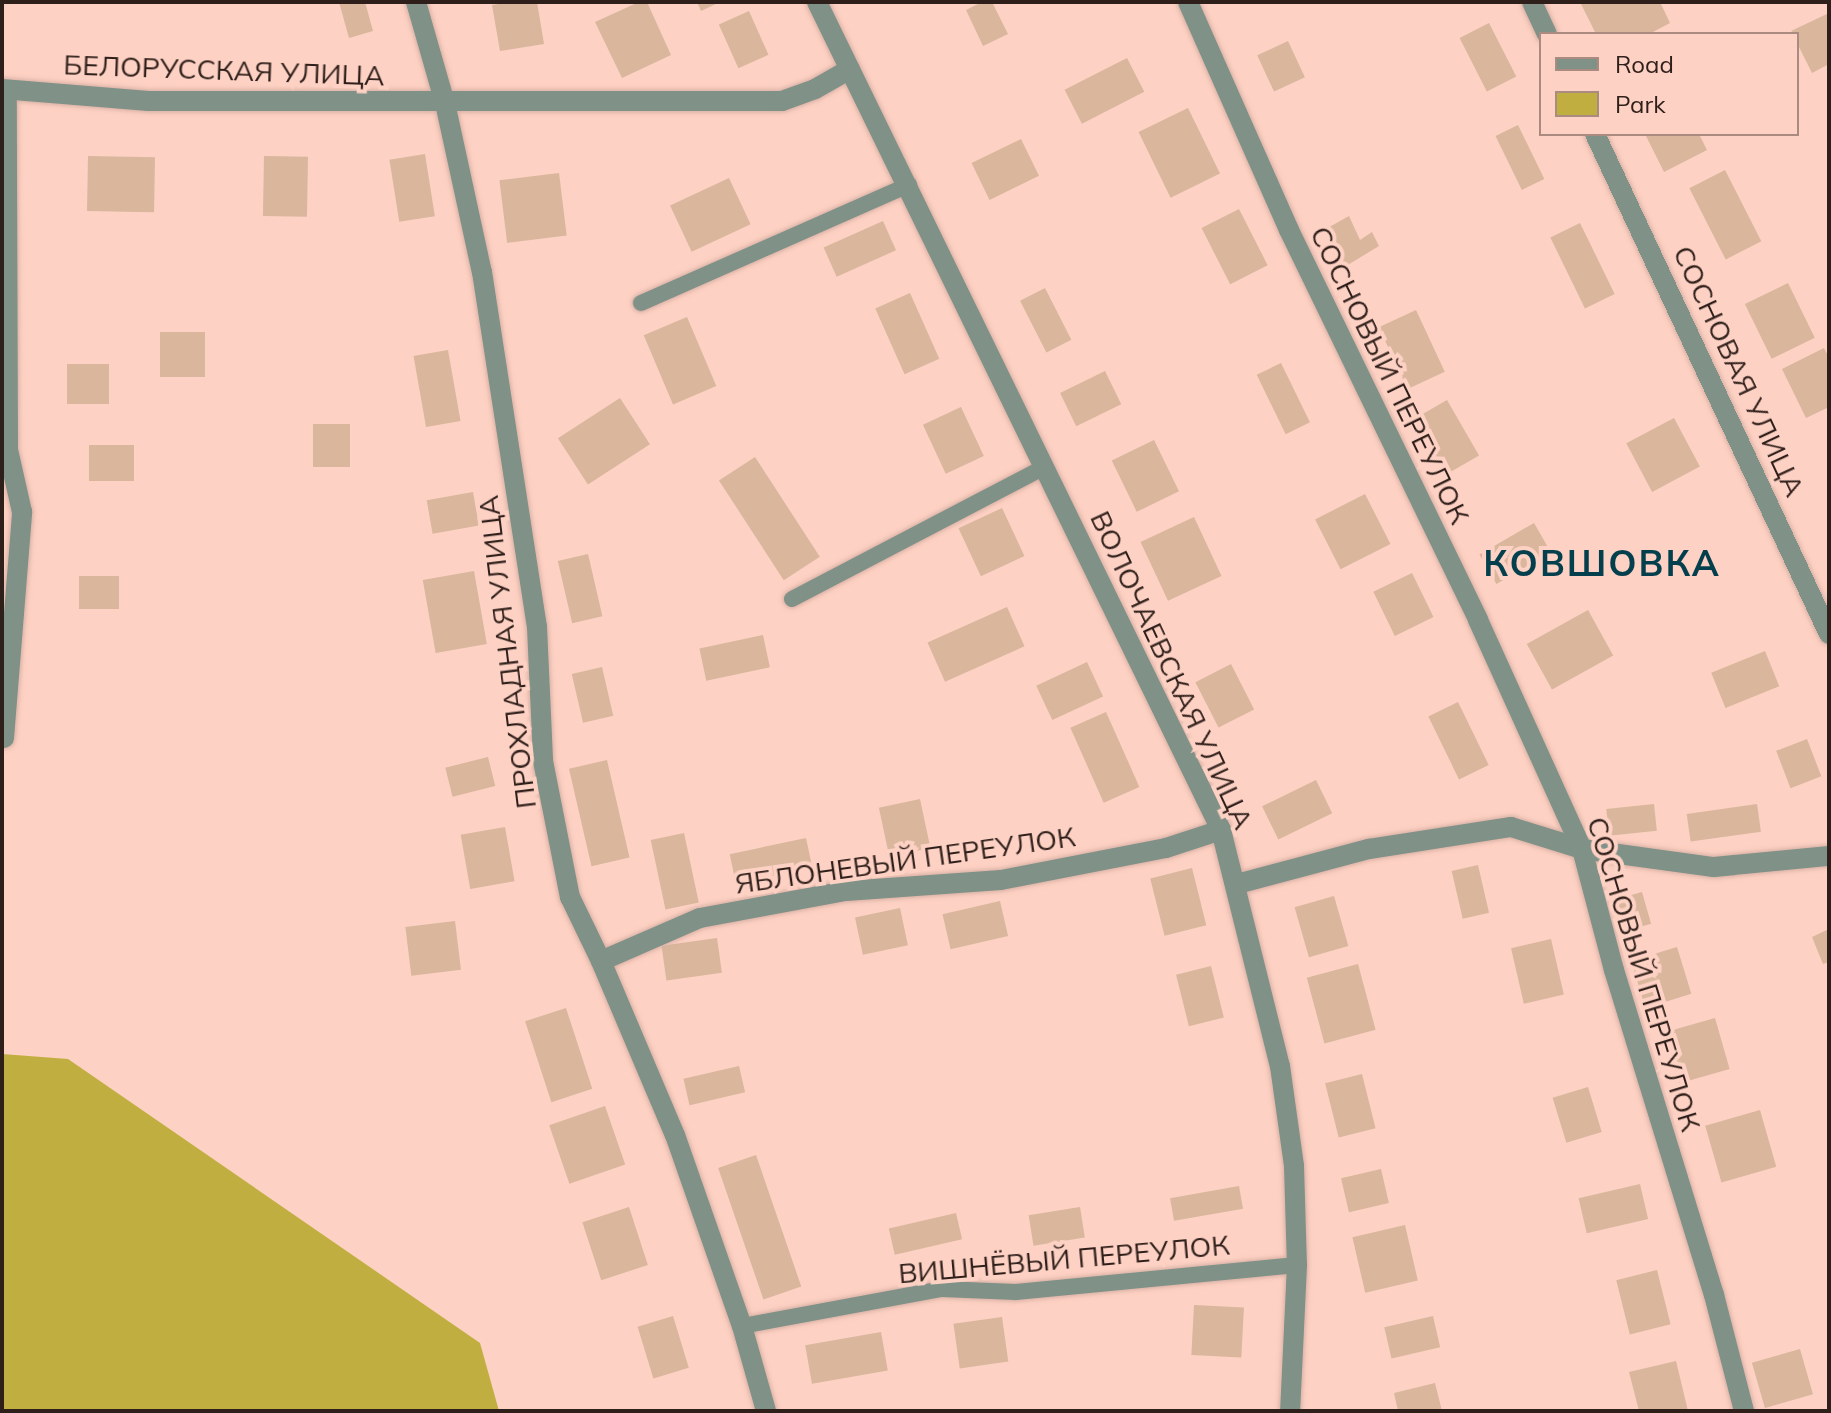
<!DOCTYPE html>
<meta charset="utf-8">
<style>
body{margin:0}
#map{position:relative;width:1831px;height:1413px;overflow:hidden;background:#fdd1c3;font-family:Mulish,sans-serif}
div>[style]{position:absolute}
.green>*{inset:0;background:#c1ae41}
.building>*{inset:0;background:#d9b69c;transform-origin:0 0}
.roads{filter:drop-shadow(0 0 2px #d8b1a5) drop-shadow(0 0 2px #d8b1a5)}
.service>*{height:16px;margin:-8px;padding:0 8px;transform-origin:8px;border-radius:8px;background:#809187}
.minor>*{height:20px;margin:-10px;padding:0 10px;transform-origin:10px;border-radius:10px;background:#809187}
span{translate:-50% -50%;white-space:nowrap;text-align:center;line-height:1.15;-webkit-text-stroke:8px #fdd1c3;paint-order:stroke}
.street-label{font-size:28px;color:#2f1f1a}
.district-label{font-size:36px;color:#043f4d;font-weight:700;letter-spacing:2px}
.frame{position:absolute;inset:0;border:4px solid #2f1f1a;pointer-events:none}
.legend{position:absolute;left:1539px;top:32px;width:260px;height:104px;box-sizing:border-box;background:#fdd1c3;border:2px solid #ab8a7f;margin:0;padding:10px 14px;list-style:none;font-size:24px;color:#2f1f1a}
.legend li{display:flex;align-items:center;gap:16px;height:40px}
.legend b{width:40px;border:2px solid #ab8a7f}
</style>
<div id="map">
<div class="green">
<i style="clip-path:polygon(2px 1054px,68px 1059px,480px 1343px,499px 1411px,2px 1411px)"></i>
</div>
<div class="building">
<i style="clip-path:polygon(339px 2px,365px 2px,373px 31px,349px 38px)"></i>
<i style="clip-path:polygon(512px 2px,537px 2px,544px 44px,500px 51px,492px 5px)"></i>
<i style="clip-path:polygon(639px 2px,647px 2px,671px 55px,622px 78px,595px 22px)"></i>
<i style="clip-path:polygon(697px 2px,720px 2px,701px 11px)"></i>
<i style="clip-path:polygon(982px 2px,992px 2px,1008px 34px,983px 46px,966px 10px)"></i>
<i style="clip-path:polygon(1586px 2px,1660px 2px,1670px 23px,1649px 34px,1596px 34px,1581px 4px)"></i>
<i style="left:749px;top:11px;width:48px;height:33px;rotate:66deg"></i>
<i style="clip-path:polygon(1829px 13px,1829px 64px,1812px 73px,1797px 43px,1797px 34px,1791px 31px)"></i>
<i style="left:1489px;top:23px;width:60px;height:33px;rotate:63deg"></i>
<i style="left:1288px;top:41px;width:40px;height:34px;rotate:65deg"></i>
<i style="left:1127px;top:58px;width:38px;height:70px;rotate:63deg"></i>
<i style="left:1188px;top:108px;width:73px;height:55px;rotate:64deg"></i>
<i style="left:1518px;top:125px;width:60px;height:25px;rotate:64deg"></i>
<i style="clip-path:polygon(1645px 134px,1699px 134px,1707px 150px,1664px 172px)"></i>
<i style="left:1021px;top:139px;width:41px;height:55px;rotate:64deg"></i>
<i style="left:425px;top:154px;width:63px;height:36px;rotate:81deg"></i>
<i style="left:88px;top:156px;width:67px;height:55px;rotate:1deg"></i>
<i style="left:264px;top:156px;width:44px;height:60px;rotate:1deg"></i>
<i style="left:1725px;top:170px;width:80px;height:40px;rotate:63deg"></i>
<i style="left:559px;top:173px;width:63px;height:60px;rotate:83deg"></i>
<i style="left:729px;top:178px;width:51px;height:65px;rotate:65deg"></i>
<i style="left:1239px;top:209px;width:63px;height:42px;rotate:63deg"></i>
<i style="clip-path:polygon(1349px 216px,1360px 240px,1372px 232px,1379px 246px,1341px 269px,1324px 230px)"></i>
<i style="left:883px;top:221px;width:32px;height:65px;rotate:66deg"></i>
<i style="left:1580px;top:223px;width:79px;height:33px;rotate:64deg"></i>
<i style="left:1788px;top:283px;width:61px;height:48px;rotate:64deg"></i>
<i style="left:1045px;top:288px;width:58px;height:28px;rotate:63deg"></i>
<i style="left:910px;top:293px;width:72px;height:38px;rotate:66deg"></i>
<i style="left:1416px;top:310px;width:68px;height:41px;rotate:65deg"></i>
<i style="left:687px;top:317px;width:75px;height:47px;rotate:67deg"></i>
<i style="left:205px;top:332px;width:45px;height:45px;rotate:90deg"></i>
<i style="clip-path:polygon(1824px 348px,1829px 358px,1829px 407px,1806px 418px,1782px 369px)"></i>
<i style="left:448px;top:350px;width:72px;height:35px;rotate:80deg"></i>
<i style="left:1281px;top:363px;width:66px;height:27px;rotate:64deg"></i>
<i style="left:67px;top:364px;width:42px;height:40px"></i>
<i style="left:1105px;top:371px;width:37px;height:50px;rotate:64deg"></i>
<i style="left:620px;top:398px;width:55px;height:74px;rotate:57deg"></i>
<i style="left:1447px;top:400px;width:64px;height:38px;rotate:60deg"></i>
<i style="left:961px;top:407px;width:54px;height:42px;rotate:65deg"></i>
<i style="left:1674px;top:418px;width:55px;height:54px;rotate:62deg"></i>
<i style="left:313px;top:424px;width:37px;height:43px"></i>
<i style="left:1154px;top:440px;width:57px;height:47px;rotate:64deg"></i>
<i style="left:89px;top:445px;width:45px;height:36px"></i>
<i style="left:755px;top:457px;width:119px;height:43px;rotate:57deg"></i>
<i style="left:473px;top:492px;width:34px;height:47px;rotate:80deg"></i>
<i style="left:1365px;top:494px;width:56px;height:56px;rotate:63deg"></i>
<i style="left:1002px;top:508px;width:53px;height:48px;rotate:65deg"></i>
<i style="left:1194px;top:517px;width:65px;height:59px;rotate:65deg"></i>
<i style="left:1534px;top:523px;width:34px;height:63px;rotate:60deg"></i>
<i style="left:588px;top:554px;width:64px;height:31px;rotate:77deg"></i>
<i style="left:474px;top:571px;width:74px;height:52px;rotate:80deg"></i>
<i style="left:1412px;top:573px;width:49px;height:43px;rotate:64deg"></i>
<i style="left:119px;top:576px;width:33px;height:40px;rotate:90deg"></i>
<i style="left:1007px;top:607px;width:43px;height:87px;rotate:66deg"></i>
<i style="left:1588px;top:610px;width:52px;height:70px;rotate:61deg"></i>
<i style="left:763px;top:635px;width:33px;height:65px;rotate:78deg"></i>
<i style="left:1765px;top:651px;width:38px;height:58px;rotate:68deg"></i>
<i style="left:1087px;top:662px;width:38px;height:56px;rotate:65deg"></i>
<i style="left:1231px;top:664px;width:51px;height:40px;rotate:63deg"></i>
<i style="left:602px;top:667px;width:50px;height:31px;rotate:77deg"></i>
<i style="left:1458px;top:702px;width:70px;height:33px;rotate:64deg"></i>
<i style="left:1106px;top:712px;width:82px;height:39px;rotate:66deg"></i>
<i style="left:1807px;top:739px;width:40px;height:33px;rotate:69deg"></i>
<i style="left:488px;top:757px;width:30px;height:44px;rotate:76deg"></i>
<i style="left:607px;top:760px;width:100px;height:39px;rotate:77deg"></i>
<i style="left:1316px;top:780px;width:37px;height:60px;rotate:64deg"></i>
<i style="left:920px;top:799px;width:50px;height:42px;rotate:78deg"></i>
<i style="left:1654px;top:804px;width:27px;height:48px;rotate:84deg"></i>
<i style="left:1757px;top:804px;width:28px;height:71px;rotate:82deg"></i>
<i style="left:505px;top:827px;width:55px;height:45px;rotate:80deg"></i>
<i style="left:684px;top:833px;width:71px;height:34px;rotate:78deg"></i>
<i style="left:806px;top:838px;width:30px;height:78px;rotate:78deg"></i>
<i style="left:1478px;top:865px;width:49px;height:27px;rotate:77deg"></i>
<i style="left:1192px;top:868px;width:59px;height:43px;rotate:76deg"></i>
<i style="left:1642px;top:892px;width:33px;height:31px;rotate:74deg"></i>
<i style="left:1334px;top:896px;width:52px;height:41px;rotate:74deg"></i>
<i style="left:1000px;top:901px;width:36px;height:59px;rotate:77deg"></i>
<i style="left:900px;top:908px;width:38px;height:46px;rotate:78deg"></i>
<i style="left:455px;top:921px;width:49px;height:50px;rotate:83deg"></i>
<i style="clip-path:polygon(1829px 929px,1829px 962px,1823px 964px,1812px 937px)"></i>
<i style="left:717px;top:938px;width:35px;height:56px;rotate:82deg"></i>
<i style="left:1551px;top:939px;width:57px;height:41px;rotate:77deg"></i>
<i style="left:1677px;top:947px;width:49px;height:48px;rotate:73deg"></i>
<i style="left:1358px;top:964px;width:68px;height:53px;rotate:75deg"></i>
<i style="left:1211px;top:966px;width:53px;height:36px;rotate:76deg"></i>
<i style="left:566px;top:1008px;width:85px;height:43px;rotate:72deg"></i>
<i style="left:1715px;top:1018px;width:53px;height:52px;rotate:74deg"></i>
<i style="left:739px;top:1066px;width:27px;height:57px;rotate:77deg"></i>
<i style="left:1362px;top:1074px;width:56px;height:38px;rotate:76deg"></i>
<i style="left:1588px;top:1087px;width:47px;height:37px;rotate:73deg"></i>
<i style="left:605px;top:1106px;width:62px;height:59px;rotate:71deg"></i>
<i style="left:1760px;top:1110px;width:59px;height:57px;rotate:74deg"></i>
<i style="left:756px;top:1155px;width:139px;height:40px;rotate:71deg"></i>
<i style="left:1381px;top:1169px;width:35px;height:41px;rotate:77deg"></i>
<i style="left:1640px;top:1184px;width:36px;height:63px;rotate:77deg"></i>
<i style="left:1239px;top:1186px;width:23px;height:70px;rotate:80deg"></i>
<i style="left:629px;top:1207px;width:61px;height:49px;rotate:72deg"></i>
<i style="left:1080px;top:1207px;width:31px;height:52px;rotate:81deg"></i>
<i style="left:956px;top:1213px;width:27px;height:69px;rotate:77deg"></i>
<i style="left:1405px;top:1225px;width:57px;height:54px;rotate:77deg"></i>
<i style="left:1657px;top:1270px;width:56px;height:42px;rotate:76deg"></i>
<i style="left:1194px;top:1305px;width:50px;height:50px;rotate:3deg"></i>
<i style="left:673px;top:1316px;width:54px;height:37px;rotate:73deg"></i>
<i style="left:1433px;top:1316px;width:32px;height:50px;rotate:77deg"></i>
<i style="left:1002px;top:1317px;width:45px;height:49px;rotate:82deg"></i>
<i style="left:881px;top:1332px;width:39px;height:77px;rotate:80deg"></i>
<i style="left:1800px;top:1349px;width:47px;height:50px;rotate:74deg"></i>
<i style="clip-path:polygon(1676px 1361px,1688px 1411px,1639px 1411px,1629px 1372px)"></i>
<i style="clip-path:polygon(1435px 1383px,1442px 1411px,1398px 1411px,1394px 1393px)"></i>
</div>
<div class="roads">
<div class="service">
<i style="left:641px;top:303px;width:293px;rotate:-23.8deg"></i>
<i style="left:792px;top:599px;width:284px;rotate:-27.6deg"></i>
<i style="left:742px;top:1326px;width:203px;rotate:-10.5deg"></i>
<i style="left:942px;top:1289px;width:74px;rotate:2.3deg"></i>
<i style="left:1016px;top:1292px;width:282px;rotate:-5.5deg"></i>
</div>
<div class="minor">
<i style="left:416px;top:2px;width:105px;rotate:74deg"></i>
<i style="left:445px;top:103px;width:173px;rotate:77.7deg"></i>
<i style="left:482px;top:272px;width:359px;rotate:81.2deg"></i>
<i style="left:537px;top:627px;width:134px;rotate:87.4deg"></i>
<i style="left:543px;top:761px;width:139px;rotate:78.8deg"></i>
<i style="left:570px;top:897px;width:71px;rotate:64.2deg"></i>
<i style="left:601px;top:961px;width:189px;rotate:67deg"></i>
<i style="left:675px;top:1135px;width:202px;rotate:70.7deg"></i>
<i style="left:742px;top:1326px;width:88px;rotate:74.2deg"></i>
<i style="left:817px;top:2px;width:921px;rotate:63.99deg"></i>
<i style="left:1221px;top:830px;width:243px;rotate:76deg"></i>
<i style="left:1280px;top:1066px;width:101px;rotate:82deg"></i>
<i style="left:1294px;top:1166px;width:99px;rotate:88.3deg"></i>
<i style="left:1297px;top:1265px;width:146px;rotate:92.7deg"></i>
<i style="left:1188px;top:2px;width:249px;rotate:66.1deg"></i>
<i style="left:1289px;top:230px;width:433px;rotate:64.1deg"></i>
<i style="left:1478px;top:620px;width:252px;rotate:65.6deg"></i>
<i style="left:1582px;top:849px;width:125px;rotate:75.2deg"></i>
<i style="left:1614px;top:970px;width:340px;rotate:72.9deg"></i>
<i style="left:1714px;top:1295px;width:120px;rotate:75.5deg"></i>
<i style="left:1532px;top:2px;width:35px;rotate:65deg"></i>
<i style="left:2px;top:89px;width:147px;rotate:4.7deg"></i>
<i style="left:149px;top:101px;width:633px"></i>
<i style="left:782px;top:101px;width:35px;rotate:-20deg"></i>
<i style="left:815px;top:89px;width:40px;rotate:-29.7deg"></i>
<i style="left:1595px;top:134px;width:552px;rotate:64.92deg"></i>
<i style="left:4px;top:738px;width:227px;rotate:-85.4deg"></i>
<i style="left:22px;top:512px;width:64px;rotate:-102.7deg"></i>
<i style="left:8px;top:450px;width:360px;rotate:-90.2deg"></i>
<i style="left:1237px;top:884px;width:137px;rotate:-14.9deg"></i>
<i style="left:1369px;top:849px;width:144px;rotate:-8.8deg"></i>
<i style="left:1511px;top:827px;width:74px;rotate:17.2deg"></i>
<i style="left:1582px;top:849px;width:133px;rotate:7.8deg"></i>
<i style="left:1714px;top:867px;width:116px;rotate:-5.5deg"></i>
<i style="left:601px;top:961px;width:108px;rotate:-23.5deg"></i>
<i style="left:700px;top:918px;width:148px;rotate:-10.5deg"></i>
<i style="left:846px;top:891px;width:155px;rotate:-4.1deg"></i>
<i style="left:1001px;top:880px;width:168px;rotate:-11deg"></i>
<i style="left:1166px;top:848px;width:58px;rotate:-18.1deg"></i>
</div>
</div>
<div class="street-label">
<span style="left:224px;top:70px;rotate:2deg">БЕЛОРУССКАЯ УЛИЦА</span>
<span style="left:1739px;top:371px;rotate:65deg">СОСНОВАЯ УЛИЦА</span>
<span style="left:1390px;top:375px;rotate:64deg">СОСНОВЫЙ ПЕРЕУЛОК</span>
<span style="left:507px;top:652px;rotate:-97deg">ПРОХЛАДНАЯ УЛИЦА</span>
<span style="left:1172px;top:670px;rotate:65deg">ВОЛОЧАЕВСКАЯ УЛИЦА</span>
<span style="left:905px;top:860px;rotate:-8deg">ЯБЛОНЕВЫЙ ПЕРЕУЛОК</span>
<span style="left:1644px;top:974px;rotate:73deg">СОСНОВЫЙ ПЕРЕУЛОК</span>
<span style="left:1064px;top:1259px;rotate:-5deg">ВИШНЁВЫЙ ПЕРЕУЛОК</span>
</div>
<div class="district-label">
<span style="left:1602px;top:563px">КОВШОВКА</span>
</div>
<div class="frame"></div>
<ul class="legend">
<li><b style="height:10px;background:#809187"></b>Road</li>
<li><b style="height:22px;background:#c1ae41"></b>Park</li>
</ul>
</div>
